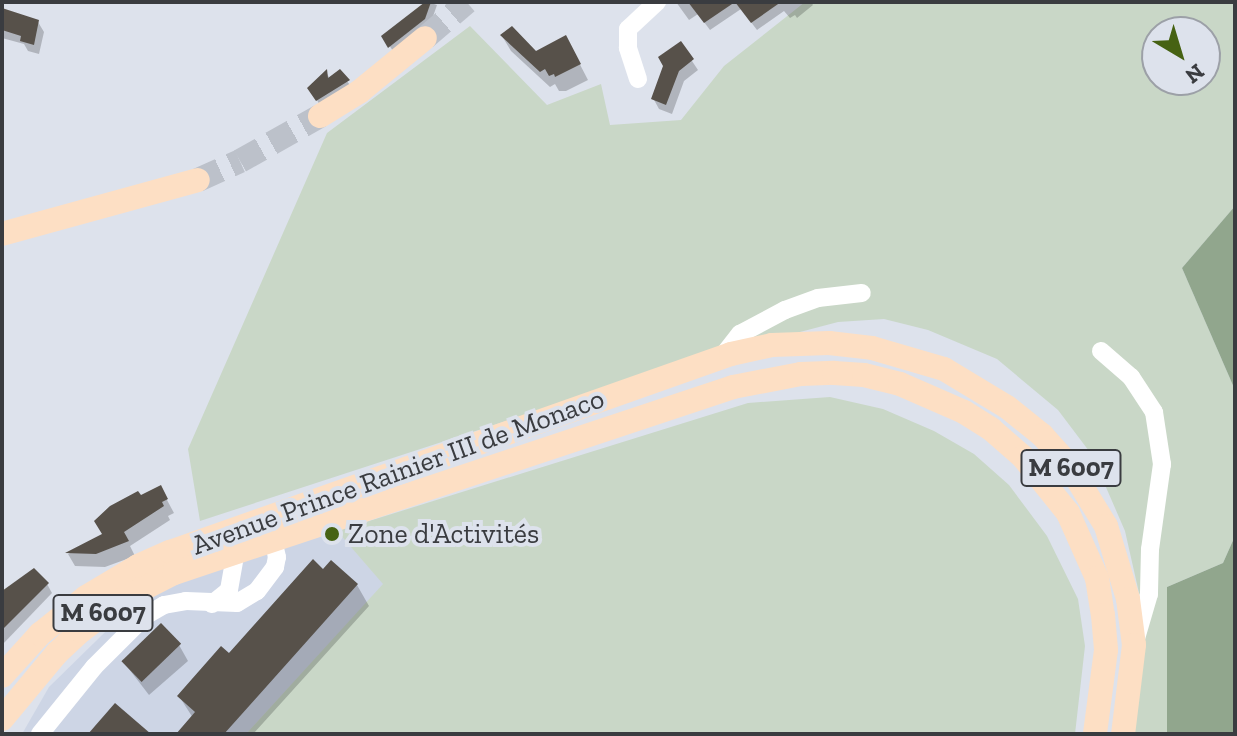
<!DOCTYPE html>
<meta charset="utf-8">
<style>
body{margin:0}
#map{position:relative;width:1237px;height:736px;overflow:hidden;background:#dde2ec;font-family:"Zilla Slab",serif}
div>[style]{position:absolute}
.built>*{inset:0;background:#cdd5e5}
.green>*{inset:0;background:#c9d7c7}
.forest>*{inset:0;background:#91a68d}
.shadow>*{inset:0;background:#0003}
.building>*{inset:0;background:#57514a;transform-origin:0 0}
.major-tunnel>*{height:24px;margin-top:-12px;transform-origin:0;background:repeating-linear-gradient(90deg,#bcc1ca 0 24px,transparent 0 36px)}
.minor>*{height:18px;margin:-9px;padding:0 9px;transform-origin:9px;border-radius:9px;background:#fff}
.major>*{height:24px;margin:-12px;padding:0 12px;transform-origin:12px;border-radius:12px;background:#fddfc4}
.dots>*{width:22px;height:22px;translate:-50% -50%;box-sizing:border-box;border:4px solid #dde2ec;border-radius:50%}
span{translate:-50% -50%;white-space:nowrap;text-align:center;line-height:1.15;-webkit-text-stroke:8px #dde2ec;paint-order:stroke}
.shield-label span{padding:2px 6px;background:#dde2ec;border:2px solid;border-radius:6px;-webkit-text-stroke-width:0}
.shield-label{font-size:26px;color:#3a3c40;font-weight:700}
.street-label{font-size:28px;color:#3a3c40}
.poi-label{font-size:28px;color:#3a3c40}
.left{translate:0 -50%;text-align:left}
.frame{position:absolute;inset:0;border:4px solid #3a3c40;pointer-events:none}
.north{position:absolute;left:1141px;top:16px;width:80px;height:80px;box-sizing:border-box;background:#dde2ec;border:2px solid #9ca0a7;border-radius:50%;rotate:142deg;font-size:22px;font-weight:700;line-height:32px;text-align:center;color:#3a3c40}
.north::after{content:'';display:block;margin:auto;width:28px;height:36px;background:#466213;clip-path:polygon(50% 0,100% 100%,50% 72%,0 100%)}
</style>
<div id="map">
<div class="built">
<i style="clip-path:polygon(337px 531px,384px 584px,246px 734px,22px 734px,49px 687px,146px 592px)"></i>
</div>
<div class="green">
<i style="clip-path:polygon(evenodd,805px 2px,1235px 2px,1235px 206px,1182px 268px,1235px 390px,1235px 536px,1223px 563px,1167px 587px,1167px 734px,1133px 734px,1146px 624px,1125px 531px,1092px 455px,1058px 410px,997px 359px,928px 330px,884px 319px,838px 322px,693px 360px,200px 521px,188px 449px,327px 133px,470px 26px,547px 105px,601px 84px,610px 125px,681px 120px,724px 66px,805px 2px,1157px 32px,1205px 32px,1205px 80px,1157px 80px,1157px 32px)"></i>
<i style="clip-path:polygon(830px 397px,883px 409px,934px 431px,974px 454px,1009px 485px,1047px 536px,1078px 599px,1085px 646px,1075px 734px,246px 734px,383px 584px,337px 531px,748px 403px)"></i>
</div>
<div class="forest">
<i style="clip-path:polygon(1235px 206px,1235px 390px,1182px 268px)"></i>
<i style="clip-path:polygon(1235px 536px,1235px 734px,1167px 734px,1167px 587px,1223px 563px)"></i>
</div>
<div class="shadow">
<i style="clip-path:polygon(428px 2px,437px 5px,429px 28px,395px 54px,383px 36px)"></i>
<i style="clip-path:polygon(676px 2px,811px 2px,813px 5px,797px 18px,795px 15px,790px 18px,784px 11px,757px 30px,741px 9px,710px 30px,698px 14px,689px 20px)"></i>
<i style="clip-path:polygon(2px 11px,38px 22px,44px 32px,39px 54px,28px 51px,24px 44px,2px 38px)"></i>
<i style="clip-path:polygon(502px 36px,535px 53px,574px 53px,588px 80px,566px 91px,559px 91px,555px 84px,550px 87px,511px 51px)"></i>
<i style="clip-path:polygon(680px 43px,698px 70px,684px 81px,672px 114px,659px 109px,653px 98px)"></i>
<i style="clip-path:polygon(326px 72px,330px 79px,340px 72px,353px 89px,322px 108px,309px 88px)"></i>
<i style="clip-path:polygon(160px 487px,174px 513px,168px 516px,170px 520px,130px 546px,135px 556px,105px 567px,75px 566px,68px 554px,105px 535px,140px 498px)"></i>
<i style="clip-path:polygon(323px 572px,357px 585px,369px 606px,253px 734px,178px 734px,193px 718px,179px 696px)"></i>
<i style="clip-path:polygon(47px 584px,52px 593px,2px 645px,2px 595px)"></i>
<i style="clip-path:polygon(179px 645px,188px 661px,149px 695px,122px 660px)"></i>
</div>
<div class="building">
<i style="clip-path:polygon(425px 2px,431px 2px,425px 19px,388px 48px,381px 36px)"></i>
<i style="clip-path:polygon(688px 2px,735px 2px,704px 23px)"></i>
<i style="clip-path:polygon(735px 2px,781px 2px,751px 23px)"></i>
<i style="clip-path:polygon(2px 8px,39px 20px,34px 45px,20px 41px,21px 36px,2px 30px)"></i>
<i style="clip-path:polygon(512px 26px,536px 51px,566px 35px,581px 64px,555px 77px,554px 74px,549px 76px,545px 69px,540px 72px,500px 35px)"></i>
<i style="clip-path:polygon(681px 41px,694px 59px,679px 71px,666px 105px,651px 99px,663px 66px,658px 57px)"></i>
<i style="clip-path:polygon(327px 69px,328px 78px,340px 69px,350px 80px,316px 101px,307px 88px)"></i>
<i style="clip-path:polygon(161px 485px,168px 499px,162px 502px,164px 506px,124px 532px,129px 541px,96px 554px,65px 553px,102px 534px,94px 521px,110px 506px,138px 491px,141px 495px)"></i>
<i style="clip-path:polygon(313px 559px,323px 569px,331px 560px,358px 584px,224px 734px,176px 734px,195px 712px,177px 696px,221px 646px,229px 653px)"></i>
<i style="clip-path:polygon(34px 568px,49px 583px,2px 630px,2px 591px)"></i>
<i style="left:161px;top:623px;width:29px;height:55px;rotate:46deg"></i>
<i style="clip-path:polygon(115px 703px,151px 734px,88px 734px)"></i>
</div>
<div class="major-tunnel">
<i style="left:425px;top:38px;width:55px;rotate:-40.6deg"></i>
<i style="left:198px;top:180px;width:46px;rotate:-24.3deg"></i>
<i style="left:240px;top:161px;width:92px;rotate:-29.4deg"></i>
</div>
<div class="minor">
<i style="left:638px;top:79px;width:33px;rotate:-108deg"></i>
<i style="left:628px;top:48px;width:19px;rotate:-90deg"></i>
<i style="left:628px;top:29px;width:40px;rotate:-43deg"></i>
<i style="left:1101px;top:351px;width:40px;rotate:41deg"></i>
<i style="left:1131px;top:377px;width:42px;rotate:56.7deg"></i>
<i style="left:1154px;top:412px;width:53px;rotate:81.3deg"></i>
<i style="left:1162px;top:464px;width:86px;rotate:98deg"></i>
<i style="left:1150px;top:549px;width:45px;rotate:91.3deg"></i>
<i style="left:1149px;top:594px;width:50px;rotate:106.3deg"></i>
<i style="left:721px;top:358px;width:31px;rotate:-52deg"></i>
<i style="left:740px;top:334px;width:51px;rotate:-28.1deg"></i>
<i style="left:785px;top:310px;width:35px;rotate:-20deg"></i>
<i style="left:818px;top:298px;width:44px;rotate:-6.5deg"></i>
<i style="left:212px;top:604px;width:22px;rotate:-39deg"></i>
<i style="left:229px;top:590px;width:39px;rotate:-80deg"></i>
<i style="left:236px;top:552px;width:7px;rotate:-45deg"></i>
<i style="left:40px;top:734px;width:86px;rotate:-51.1deg"></i>
<i style="left:94px;top:667px;width:72px;rotate:-45deg"></i>
<i style="left:145px;top:616px;width:22px;rotate:-30deg"></i>
<i style="left:164px;top:605px;width:22px;rotate:-10deg"></i>
<i style="left:186px;top:601px;width:51px;rotate:2.2deg"></i>
<i style="left:237px;top:603px;width:23px;rotate:-31deg"></i>
<i style="left:257px;top:591px;width:30px;rotate:-53deg"></i>
<i style="left:275px;top:567px;width:10px;rotate:-79deg"></i>
<i style="left:277px;top:557px;width:17px;rotate:-103deg"></i>
<i style="left:273px;top:540px;width:10px;rotate:-163deg"></i>
</div>
<div class="major">
<i style="left:320px;top:116px;width:46px;rotate:-31.6deg"></i>
<i style="left:359px;top:92px;width:85px;rotate:-39.3deg"></i>
<i style="left:2px;top:234px;width:203px;rotate:-15.4deg"></i>
<i style="left:2px;top:676px;width:57px;rotate:-47.9deg"></i>
<i style="left:40px;top:634px;width:59px;rotate:-38.8deg"></i>
<i style="left:86px;top:597px;width:61px;rotate:-30.8deg"></i>
<i style="left:138px;top:566px;width:35px;rotate:-24deg"></i>
<i style="left:170px;top:552px;width:595px;rotate:-19.44deg"></i>
<i style="left:731px;top:354px;width:42px;rotate:-12.4deg"></i>
<i style="left:772px;top:345px;width:57px;rotate:-2deg"></i>
<i style="left:829px;top:343px;width:43px;rotate:6.6deg"></i>
<i style="left:872px;top:348px;width:75px;rotate:16.3deg"></i>
<i style="left:944px;top:369px;width:74px;rotate:31.1deg"></i>
<i style="left:1007px;top:407px;width:45px;rotate:38.7deg"></i>
<i style="left:1042px;top:435px;width:39px;rotate:48deg"></i>
<i style="left:1068px;top:464px;width:73px;rotate:58.5deg"></i>
<i style="left:1106px;top:526px;width:76px;rotate:73.2deg"></i>
<i style="left:1128px;top:599px;width:46px;rotate:82.6deg"></i>
<i style="left:1134px;top:645px;width:90px;rotate:97deg"></i>
<i style="left:2px;top:719px;width:86px;rotate:-50.2deg"></i>
<i style="left:57px;top:653px;width:33px;rotate:-43deg"></i>
<i style="left:81px;top:631px;width:53px;rotate:-37.3deg"></i>
<i style="left:123px;top:599px;width:57px;rotate:-27deg"></i>
<i style="left:174px;top:573px;width:589px;rotate:-18.4deg"></i>
<i style="left:733px;top:387px;width:69px;rotate:-10.8deg"></i>
<i style="left:801px;top:374px;width:33px;rotate:-2deg"></i>
<i style="left:834px;top:373px;width:30px;rotate:4deg"></i>
<i style="left:864px;top:375px;width:37px;rotate:14deg"></i>
<i style="left:900px;top:384px;width:70px;rotate:23.6deg"></i>
<i style="left:964px;top:412px;width:32px;rotate:32deg"></i>
<i style="left:991px;top:429px;width:43px;rotate:41.2deg"></i>
<i style="left:1023px;top:457px;width:72px;rotate:51.2deg"></i>
<i style="left:1068px;top:513px;width:71px;rotate:66deg"></i>
<i style="left:1097px;top:578px;width:37px;rotate:81deg"></i>
<i style="left:1103px;top:615px;width:35px;rotate:85deg"></i>
<i style="left:1106px;top:650px;width:85px;rotate:97.5deg"></i>
</div>
<div class="dots">
<i style="left:332px;top:534px;background:#466213"></i>
</div>
<div class="shield-label">
<span style="left:1071px;top:468px">M 6007</span>
<span style="left:103px;top:613px">M 6007</span>
</div>
<div class="street-label">
<span style="left:398px;top:472px;rotate:-20deg">Avenue Prince Rainier III de Monaco</span>
</div>
<div class="poi-label">
<span class="left" style="left:348px;top:534px">Zone d'Activités</span>
</div>
<div class="frame"></div>
<div class="north">N</div>
</div>
